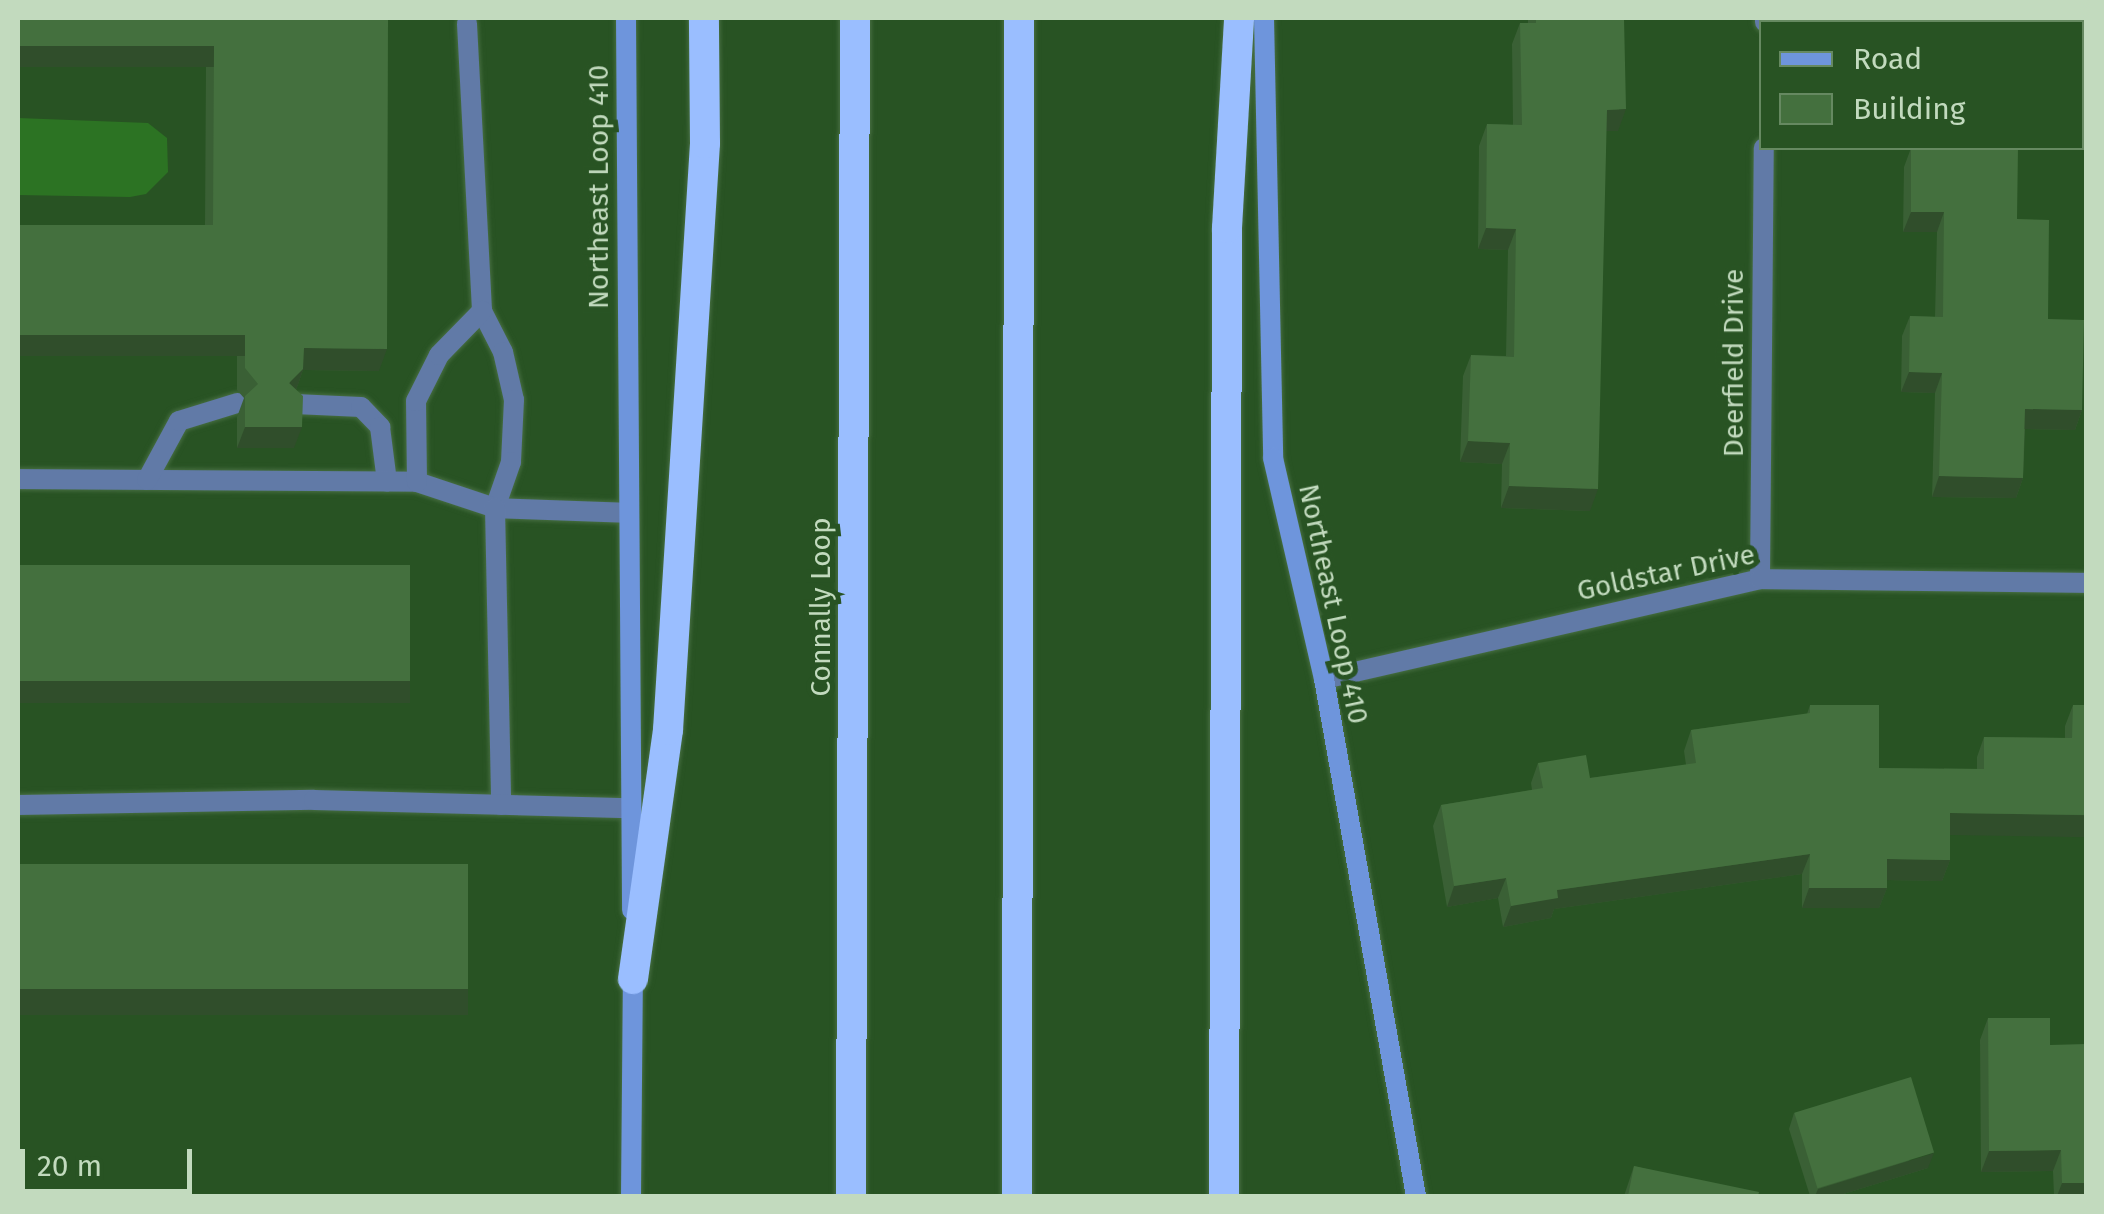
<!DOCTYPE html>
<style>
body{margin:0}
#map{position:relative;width:2104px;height:1214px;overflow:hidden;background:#285323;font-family:"Fira Sans",sans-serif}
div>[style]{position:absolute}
.water>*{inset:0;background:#2c7323}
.roads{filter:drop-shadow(0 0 2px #476e42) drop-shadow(0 0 2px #476e42)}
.lane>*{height:20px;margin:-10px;padding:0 10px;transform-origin:10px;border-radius:10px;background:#617aa7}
.street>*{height:20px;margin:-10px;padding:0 10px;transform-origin:10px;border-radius:10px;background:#617aa7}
.secondary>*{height:20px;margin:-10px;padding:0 10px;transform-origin:10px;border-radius:10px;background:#6e95dc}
.highway>*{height:30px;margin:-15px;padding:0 15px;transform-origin:15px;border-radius:15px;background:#9abeff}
.wall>*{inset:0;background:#3a6035}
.shaded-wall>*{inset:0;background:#304e2b;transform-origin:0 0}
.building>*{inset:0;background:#44703e;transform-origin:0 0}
span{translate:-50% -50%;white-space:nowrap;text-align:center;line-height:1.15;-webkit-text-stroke:10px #285323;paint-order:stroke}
.street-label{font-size:28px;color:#c2dabe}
.frame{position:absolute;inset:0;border:20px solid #c2dabe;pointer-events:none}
.legend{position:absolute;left:1759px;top:20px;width:325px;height:130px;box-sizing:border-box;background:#285323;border:2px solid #668961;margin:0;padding:12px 18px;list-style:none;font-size:30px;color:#c2dabe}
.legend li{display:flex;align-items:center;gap:20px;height:50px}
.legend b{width:50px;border:2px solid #668961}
.scale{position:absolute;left:20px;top:1149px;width:172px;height:45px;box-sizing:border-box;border:5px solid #c2dabe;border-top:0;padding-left:12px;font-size:30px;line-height:35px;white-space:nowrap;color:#c2dabe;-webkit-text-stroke:8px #285323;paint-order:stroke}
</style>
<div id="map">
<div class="water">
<i style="clip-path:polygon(18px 118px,148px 123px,167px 138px,168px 172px,146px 194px,130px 197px,18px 195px)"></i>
</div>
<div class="roads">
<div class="lane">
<i style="left:467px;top:24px;width:287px;rotate:87deg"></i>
<i style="left:482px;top:311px;width:46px;rotate:62.9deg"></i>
<i style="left:503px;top:352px;width:49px;rotate:77.1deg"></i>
<i style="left:514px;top:400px;width:62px;rotate:92.8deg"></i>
<i style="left:511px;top:462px;width:49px;rotate:109.2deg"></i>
<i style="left:495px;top:508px;width:134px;rotate:2.1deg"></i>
<i style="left:295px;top:404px;width:66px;rotate:2.6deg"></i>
<i style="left:361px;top:407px;width:28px;rotate:46deg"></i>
<i style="left:380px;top:427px;width:55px;rotate:82.7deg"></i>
<i style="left:18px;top:479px;width:399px;rotate:0.4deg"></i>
<i style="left:417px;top:482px;width:82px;rotate:18.4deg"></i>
<i style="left:495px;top:508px;width:297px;rotate:88.8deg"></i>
<i style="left:147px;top:480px;width:67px;rotate:-61.5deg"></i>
<i style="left:179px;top:421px;width:61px;rotate:-17.2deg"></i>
<i style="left:417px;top:482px;width:81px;rotate:-90.7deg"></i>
<i style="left:416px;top:401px;width:51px;rotate:-63.4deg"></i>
<i style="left:439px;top:355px;width:62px;rotate:-45.7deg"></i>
<i style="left:18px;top:805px;width:296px;rotate:-1deg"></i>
<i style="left:314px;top:800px;width:315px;rotate:1.5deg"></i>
</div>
<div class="street">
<i style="left:1765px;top:22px;width:4px;rotate:-90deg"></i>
<i style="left:1760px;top:579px;width:431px;rotate:-89.5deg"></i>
<i style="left:1324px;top:679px;width:447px;rotate:-12.9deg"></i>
<i style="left:1760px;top:579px;width:326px;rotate:0.7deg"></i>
</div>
<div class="secondary">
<i style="left:626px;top:18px;width:892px;rotate:89.61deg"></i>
<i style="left:1264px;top:18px;width:440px;rotate:88.8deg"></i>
<i style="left:1273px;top:458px;width:227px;rotate:77deg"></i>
<i style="left:1324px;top:679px;width:525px;rotate:79.91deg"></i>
<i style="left:631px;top:1196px;width:227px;rotate:-89.5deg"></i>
</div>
<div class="highway">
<i style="left:633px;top:979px;width:251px;rotate:-82deg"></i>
<i style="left:668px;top:730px;width:588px;rotate:-86.39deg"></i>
<i style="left:705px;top:143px;width:125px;rotate:-90.5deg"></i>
<i style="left:851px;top:1196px;width:1178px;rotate:-89.81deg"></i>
<i style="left:1017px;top:1196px;width:1178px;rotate:-89.9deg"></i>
<i style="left:1224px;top:1196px;width:968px;rotate:-89.82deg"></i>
<i style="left:1227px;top:228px;width:210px;rotate:-86.7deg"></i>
</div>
</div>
<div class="wall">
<i style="clip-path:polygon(388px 18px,379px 371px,303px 370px,296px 390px,294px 448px,237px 448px,237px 417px,244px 398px,237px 390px,237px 356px,18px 356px,205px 225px,206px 67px,18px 67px)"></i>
<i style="clip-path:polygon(1528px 18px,1624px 18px,1618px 131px,1606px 131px,1590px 511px,1501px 508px,1502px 464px,1460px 462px,1463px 376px,1471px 355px,1506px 356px,1508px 250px,1478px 249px,1479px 146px,1487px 124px,1513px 125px,1512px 44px,1520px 23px,1528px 23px)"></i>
<i style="clip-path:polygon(1911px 148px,2017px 219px,2048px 319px,2082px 410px,2075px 430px,2025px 429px,2023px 478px,2016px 498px,1932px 497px,1935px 393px,1901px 392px,1902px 336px,1910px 316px,1935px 317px,1937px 232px,1903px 232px,1904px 167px)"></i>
<i style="clip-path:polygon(1810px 705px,1879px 768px,1977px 769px,1977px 757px,1984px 737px,2065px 738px,2065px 726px,2073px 705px,2086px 705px,2086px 835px,1950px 834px,1950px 860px,1942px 881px,1887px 880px,1887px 888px,1879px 908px,1802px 908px,1802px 874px,1554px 909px,1551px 918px,1503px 927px,1498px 898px,1447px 907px,1433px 826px,1441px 805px,1532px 790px,1531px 783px,1538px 763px,1590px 778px,1686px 765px,1684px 751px,1691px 730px,1807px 714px)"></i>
<i style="clip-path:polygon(1988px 1018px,2050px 1045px,2086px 1196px,2054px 1196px,2053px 1171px,1981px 1172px,1980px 1040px)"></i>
<i style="clip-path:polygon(1794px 1113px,1928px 1168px,1837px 1196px,1810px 1196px,1789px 1129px)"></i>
<i style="clip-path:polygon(1634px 1166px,1758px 1196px,1624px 1196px)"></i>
</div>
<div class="shaded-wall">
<i style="left:18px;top:46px;width:196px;height:21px"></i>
<i style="clip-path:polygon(1626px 109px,1618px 131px,1599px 131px,1607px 110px)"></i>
<i style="clip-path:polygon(1911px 212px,1944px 212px,1937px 232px,1903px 232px)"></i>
<i style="clip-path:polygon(1486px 228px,1516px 229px,1508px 250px,1478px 249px)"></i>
<i style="left:18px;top:335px;width:227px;height:21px"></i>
<i style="clip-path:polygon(304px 348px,387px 349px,379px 371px,303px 370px,296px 390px,281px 404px)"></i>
<i style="clip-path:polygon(1909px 372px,1942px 373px,1935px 393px,1901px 392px)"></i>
<i style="clip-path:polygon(2025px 409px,2082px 410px,2075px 430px,2018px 429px)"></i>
<i style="clip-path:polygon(245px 427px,302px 427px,294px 448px,237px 448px)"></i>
<i style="clip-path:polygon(1468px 441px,1510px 443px,1502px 464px,1460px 462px)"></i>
<i style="clip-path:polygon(1939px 476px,2023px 478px,2016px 498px,1932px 497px)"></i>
<i style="clip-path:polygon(1509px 486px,1598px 489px,1590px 511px,1501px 508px)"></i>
<i style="left:18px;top:681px;width:392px;height:22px"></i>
<i style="left:1950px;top:813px;width:136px;height:22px;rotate:1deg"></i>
<i style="clip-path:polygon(1810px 854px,1802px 874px,1554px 909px,1551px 918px,1503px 927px,1511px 906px,1557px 890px)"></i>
<i style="clip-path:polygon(1887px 859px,1950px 860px,1942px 881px,1879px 880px)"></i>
<i style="clip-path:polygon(1506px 878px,1498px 898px,1447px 907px,1454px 886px)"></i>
<i style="clip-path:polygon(1809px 888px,1887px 888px,1879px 908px,1802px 908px)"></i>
<i style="left:18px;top:989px;width:450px;height:26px"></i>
<i style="clip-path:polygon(2061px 1150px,2053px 1171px,1981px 1172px,1989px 1151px)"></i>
<i style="clip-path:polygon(1934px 1153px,1928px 1168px,1837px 1196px,1815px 1196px,1818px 1189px)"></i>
<i style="clip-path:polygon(2062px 1183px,2086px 1183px,2086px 1196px,2057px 1196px)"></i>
</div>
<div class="building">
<i style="clip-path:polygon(18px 18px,388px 18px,387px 349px,304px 348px,303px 369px,289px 383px,303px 396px,302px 427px,245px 427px,245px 396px,258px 384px,245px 368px,245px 335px,18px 335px,18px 225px,213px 225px,214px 46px,18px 46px)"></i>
<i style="clip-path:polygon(1536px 18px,1624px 18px,1626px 109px,1607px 110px,1598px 489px,1509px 486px,1510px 443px,1468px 441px,1471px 355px,1514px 357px,1516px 229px,1486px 228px,1487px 124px,1522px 125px,1520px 23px,1536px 23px)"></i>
<i style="left:1923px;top:18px;width:133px;height:4px"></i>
<i style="clip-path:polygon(1911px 148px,2018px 148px,2017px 219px,2049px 220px,2048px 319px,2084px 320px,2082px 410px,2025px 409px,2023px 478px,1939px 476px,1942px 373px,1909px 372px,1910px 316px,1943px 317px,1944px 212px,1911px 212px)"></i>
<i style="left:18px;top:565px;width:392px;height:116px"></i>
<i style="clip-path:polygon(1810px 705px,1879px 705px,1879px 768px,1984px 769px,1984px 737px,2072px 738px,2073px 705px,2086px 705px,2086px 815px,1950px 813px,1950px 860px,1887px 859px,1887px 888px,1809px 888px,1810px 854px,1557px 890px,1558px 898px,1511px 906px,1506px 878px,1454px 886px,1441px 805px,1543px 788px,1538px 763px,1586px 755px,1590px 778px,1696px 763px,1691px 730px,1810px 713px)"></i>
<i style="left:18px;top:864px;width:450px;height:125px"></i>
<i style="clip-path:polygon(1988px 1018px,2050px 1018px,2050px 1045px,2086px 1044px,2086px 1183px,2062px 1183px,2061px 1150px,1989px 1151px)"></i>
<i style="left:1911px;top:1077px;width:79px;height:122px;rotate:73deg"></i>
<i style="clip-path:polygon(1634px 1166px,1759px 1192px,1758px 1196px,1628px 1196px)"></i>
</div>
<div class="street-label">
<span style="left:599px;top:187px;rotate:-90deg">Northeast Loop 410</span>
<span style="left:1734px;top:363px;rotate:-90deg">Deerfield Drive</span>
<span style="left:1666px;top:573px;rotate:-12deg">Goldstar Drive</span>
<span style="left:1333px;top:604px;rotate:78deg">Northeast Loop 410</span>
<span style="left:821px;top:607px;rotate:-90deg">Connally Loop</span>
</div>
<div class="frame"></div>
<ul class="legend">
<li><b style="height:12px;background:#6e95dc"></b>Road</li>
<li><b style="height:28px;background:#44703e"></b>Building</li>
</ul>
<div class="scale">20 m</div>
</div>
